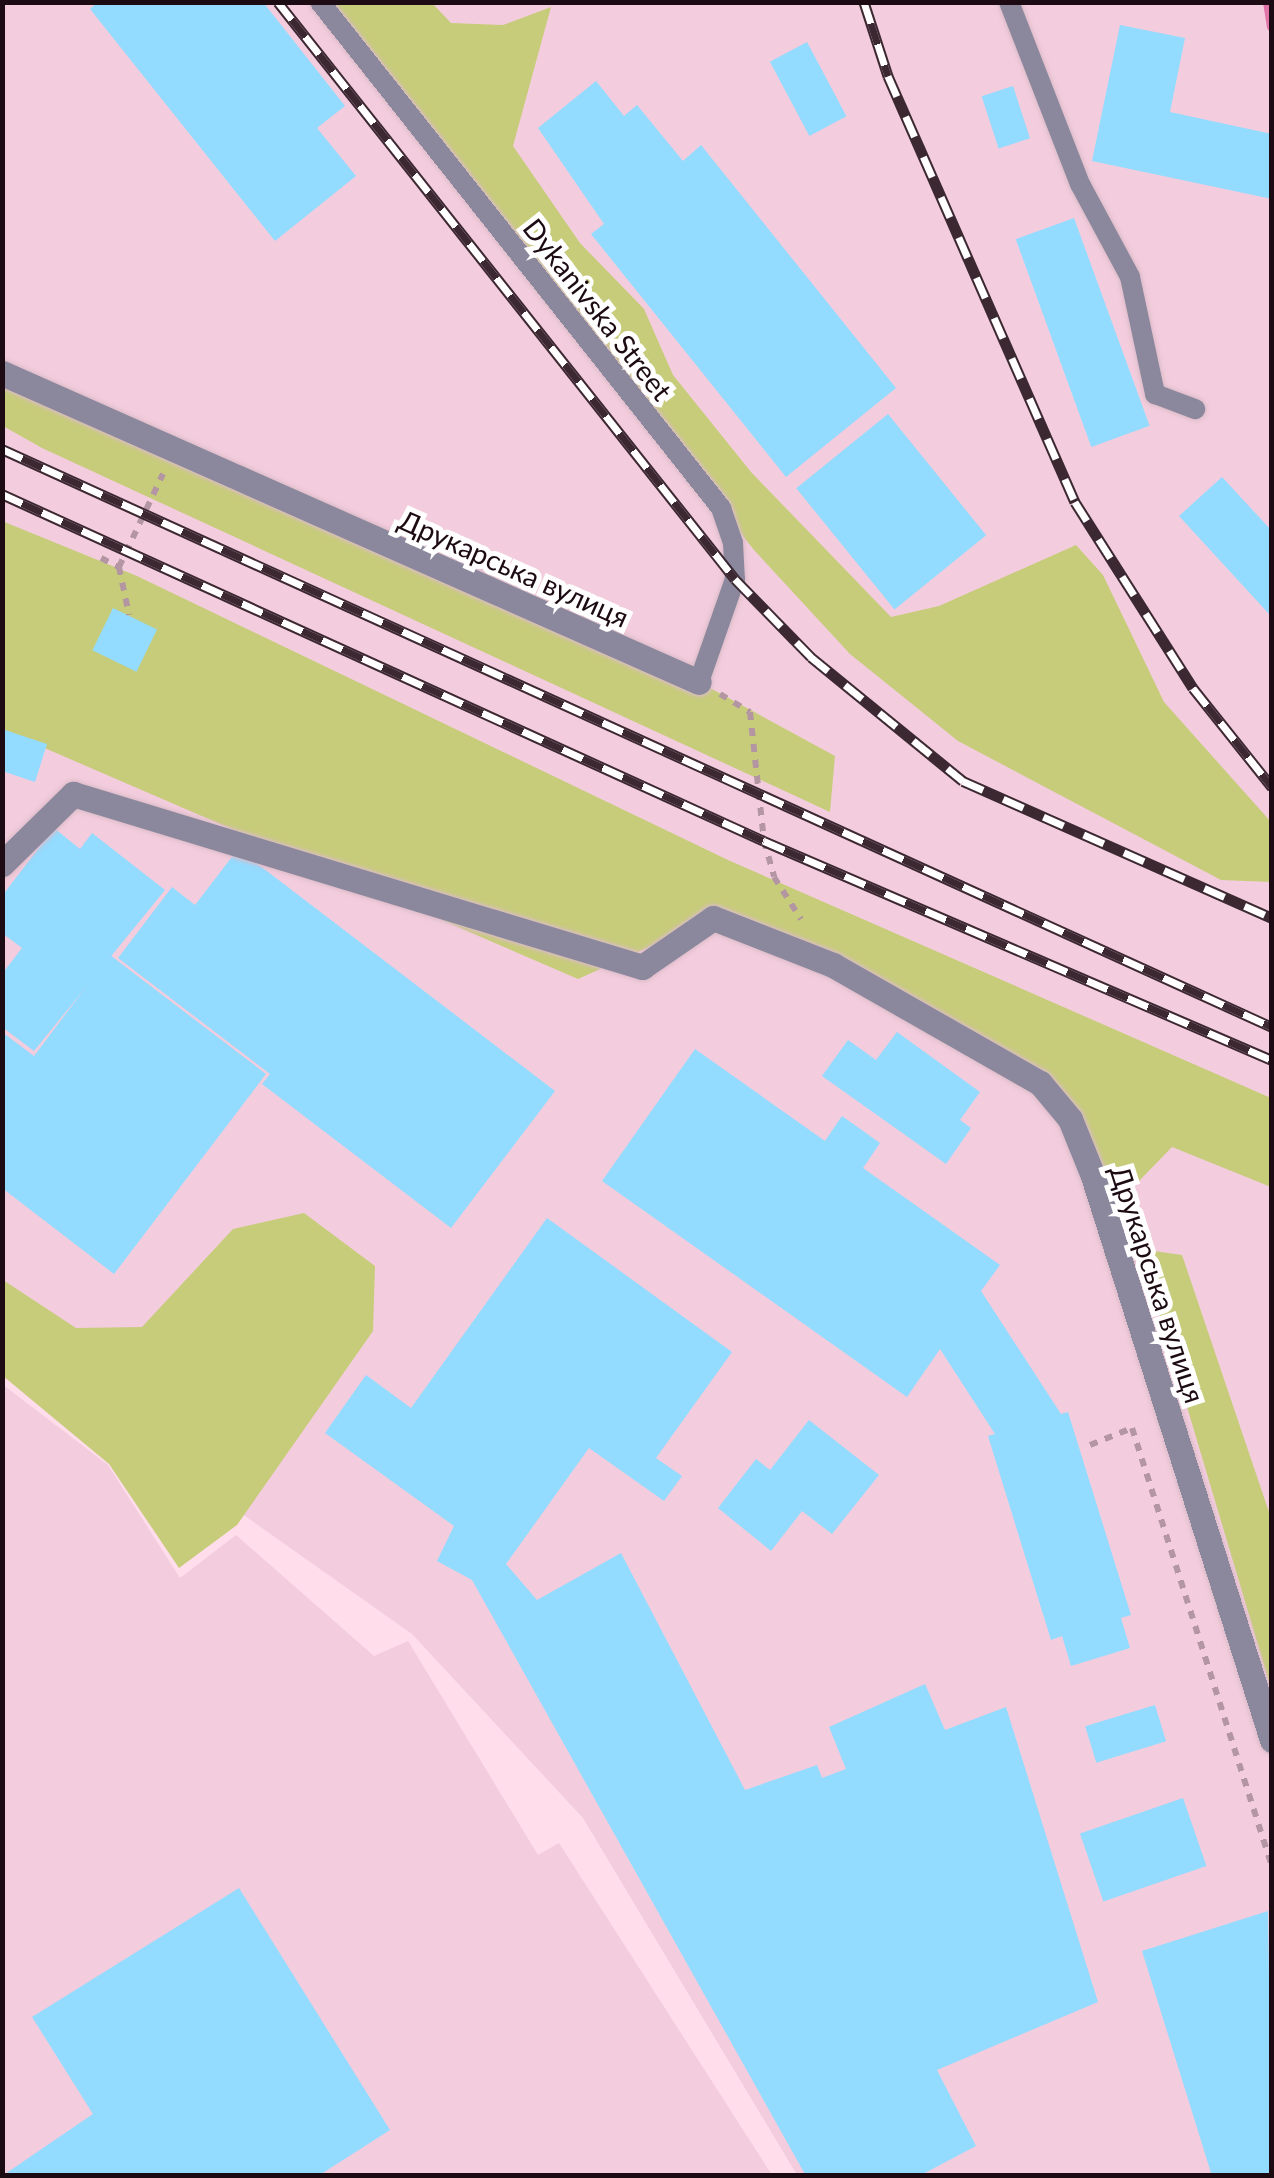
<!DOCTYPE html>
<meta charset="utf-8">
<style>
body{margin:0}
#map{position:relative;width:1274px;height:2178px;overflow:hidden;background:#ffddeb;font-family:Lato,sans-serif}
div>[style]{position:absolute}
.built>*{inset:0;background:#f3cddd}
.green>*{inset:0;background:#c7cc7a}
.stream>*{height:10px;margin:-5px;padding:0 5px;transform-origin:5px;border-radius:5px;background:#e074a9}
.building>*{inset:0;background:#93dbff;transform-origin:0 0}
.path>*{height:6px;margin-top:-3px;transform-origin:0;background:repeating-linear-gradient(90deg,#b396a2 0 8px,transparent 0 16px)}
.roads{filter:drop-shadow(0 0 2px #dbbbc8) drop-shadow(0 0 2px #dbbbc8)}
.lane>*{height:20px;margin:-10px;padding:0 10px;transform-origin:10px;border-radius:10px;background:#8b889d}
.street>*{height:25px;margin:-12.5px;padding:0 12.5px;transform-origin:12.5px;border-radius:12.5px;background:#8b889d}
.rail>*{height:11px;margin-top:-5.5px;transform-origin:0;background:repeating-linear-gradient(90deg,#fff 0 22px,#3c2831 0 44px);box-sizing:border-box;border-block:2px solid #3c2831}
span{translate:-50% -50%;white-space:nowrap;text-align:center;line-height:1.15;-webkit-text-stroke:10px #fff;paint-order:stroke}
.street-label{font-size:28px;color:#1d0b13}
.frame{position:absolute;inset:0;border:5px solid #1d0b13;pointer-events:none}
</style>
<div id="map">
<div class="built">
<i style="clip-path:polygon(3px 3px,1271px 3px,1271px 2175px,797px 2175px,583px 1818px,412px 1634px,3px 1345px)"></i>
<i style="clip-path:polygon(2px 1384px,108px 1465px,180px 1578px,236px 1535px,374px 1656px,408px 1641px,538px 1855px,559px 1843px,772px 2175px,3px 2175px)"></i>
</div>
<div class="green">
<i style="clip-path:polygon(320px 3px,432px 3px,451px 23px,503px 25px,551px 7px,513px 146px,580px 243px,644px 309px,673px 375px,751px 472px,891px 617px,939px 606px,1076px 545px,1103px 575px,1164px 702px,1271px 822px,1271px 882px,1221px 880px,958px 741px,850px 654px,754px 550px)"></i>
<i style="clip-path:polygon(3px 374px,699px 682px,835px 756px,830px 812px,42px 448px,3px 426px)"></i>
<i style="clip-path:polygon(2px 521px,137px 576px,728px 860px,1271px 1098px,1271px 1187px,1172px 1147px,1138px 1182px,1093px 1176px,1040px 1083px,714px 918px,578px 979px,3px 730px)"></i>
<i style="clip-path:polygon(304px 1213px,375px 1266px,373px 1331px,237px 1525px,179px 1568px,109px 1464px,3px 1376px,3px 1280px,76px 1328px,142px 1327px,233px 1229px)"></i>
<i style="clip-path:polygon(1140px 1249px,1182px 1255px,1271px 1518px,1271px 1689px)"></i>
</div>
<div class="stream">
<i style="left:1268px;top:2px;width:25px;rotate:81deg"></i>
</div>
<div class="building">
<i style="clip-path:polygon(98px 2px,263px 2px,345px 106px,317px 128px,356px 176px,275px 241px,90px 9px)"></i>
<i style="clip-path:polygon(1120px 25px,1185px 38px,1170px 112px,1272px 134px,1272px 199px,1092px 161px)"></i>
<i style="left:807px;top:42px;width:84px;height:42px;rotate:62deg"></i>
<i style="clip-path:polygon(596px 81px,624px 116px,637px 105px,683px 161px,701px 145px,896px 388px,786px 477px,591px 234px,604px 224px,538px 128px)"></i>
<i style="left:1013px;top:86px;width:55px;height:33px;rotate:72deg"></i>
<i style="left:1074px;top:218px;width:221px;height:62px;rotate:70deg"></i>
<i style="left:888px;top:414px;width:156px;height:118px;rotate:51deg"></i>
<i style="clip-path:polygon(1222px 477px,1272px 531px,1269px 614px,1179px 516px)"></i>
<i style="left:113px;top:608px;width:49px;height:47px;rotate:26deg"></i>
<i style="clip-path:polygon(2px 729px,47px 744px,35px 782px,2px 771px)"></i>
<i style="clip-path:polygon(54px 828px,80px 849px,92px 833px,165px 890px,34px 1051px,2px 1027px,2px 974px,22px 948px,2px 933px,2px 896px)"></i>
<i style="clip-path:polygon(238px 849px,555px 1091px,451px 1228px,262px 1084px,270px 1074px,118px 958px,172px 887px,195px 905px)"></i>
<i style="clip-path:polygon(110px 955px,266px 1074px,114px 1274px,2px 1188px,2px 1032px,34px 1056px)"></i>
<i style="clip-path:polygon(897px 1032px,980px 1092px,960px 1120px,971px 1128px,946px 1164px,822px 1076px,848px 1040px,876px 1060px)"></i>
<i style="clip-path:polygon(695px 1049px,825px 1141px,842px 1116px,880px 1143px,863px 1168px,1000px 1265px,981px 1291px,1061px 1414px,1068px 1412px,1131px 1615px,1121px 1618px,1130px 1648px,1071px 1666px,1062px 1636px,1051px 1640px,988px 1436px,995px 1434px,940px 1349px,907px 1397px,602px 1181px)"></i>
<i style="clip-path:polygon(547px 1218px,732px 1352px,656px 1458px,682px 1476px,664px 1501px,589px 1448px,506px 1564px,537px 1600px,621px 1553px,745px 1790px,817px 1765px,822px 1778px,846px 1769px,829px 1727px,925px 1684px,945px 1730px,1006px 1707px,1098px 2002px,937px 2070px,976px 2146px,919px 2176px,806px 2176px,472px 1580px,437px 1561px,454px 1526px,325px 1433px,366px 1375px,411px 1408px)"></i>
<i style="clip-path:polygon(809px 1420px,879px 1475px,832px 1534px,802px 1511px,771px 1551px,718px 1508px,756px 1459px,770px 1470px)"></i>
<i style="left:1155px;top:1705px;width:38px;height:73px;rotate:73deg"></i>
<i style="left:1183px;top:1798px;width:72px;height:109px;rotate:71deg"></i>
<i style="clip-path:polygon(239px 1888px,390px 2130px,318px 2176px,2px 2176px,93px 2114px,32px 2017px)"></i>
<i style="clip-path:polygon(1268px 1911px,1272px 2176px,1212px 2176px,1142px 1951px)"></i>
</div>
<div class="path">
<i style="left:101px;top:558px;width:20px;rotate:27deg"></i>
<i style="left:119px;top:567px;width:103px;rotate:-64.7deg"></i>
<i style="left:119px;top:567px;width:49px;rotate:78.2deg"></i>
<i style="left:720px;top:694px;width:35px;rotate:31deg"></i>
<i style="left:750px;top:712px;width:130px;rotate:83.8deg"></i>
<i style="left:764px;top:841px;width:37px;rotate:74deg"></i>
<i style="left:774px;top:877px;width:50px;rotate:57.3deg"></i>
<i style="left:1090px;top:1445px;width:45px;rotate:-22deg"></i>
<i style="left:1132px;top:1428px;width:462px;rotate:72.3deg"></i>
</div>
<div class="roads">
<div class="lane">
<i style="left:320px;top:2px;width:646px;rotate:51.6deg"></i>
<i style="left:721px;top:508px;width:37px;rotate:71deg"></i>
<i style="left:733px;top:543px;width:36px;rotate:87deg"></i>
<i style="left:735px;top:579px;width:109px;rotate:109.3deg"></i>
<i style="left:1009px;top:2px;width:195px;rotate:68.7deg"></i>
<i style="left:1080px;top:184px;width:106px;rotate:61.7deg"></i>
<i style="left:1130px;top:277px;width:120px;rotate:77.9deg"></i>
<i style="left:1155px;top:394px;width:43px;rotate:20.6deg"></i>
</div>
<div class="street">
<i style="left:2px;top:373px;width:762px;rotate:23.91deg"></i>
<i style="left:2px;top:864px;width:100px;rotate:-44.6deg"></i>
<i style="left:73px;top:794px;width:595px;rotate:16.91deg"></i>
<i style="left:642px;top:967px;width:86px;rotate:-34.6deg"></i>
<i style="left:713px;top:918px;width:129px;rotate:21.4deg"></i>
<i style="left:833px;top:965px;width:238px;rotate:29.7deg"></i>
<i style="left:1040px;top:1083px;width:47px;rotate:50.2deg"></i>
<i style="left:1070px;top:1119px;width:61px;rotate:68deg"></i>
<i style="left:1093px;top:1176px;width:592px;rotate:72.39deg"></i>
</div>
</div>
<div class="rail">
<i style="left:278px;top:2px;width:736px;rotate:51.62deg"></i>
<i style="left:735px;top:579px;width:109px;rotate:45.7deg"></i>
<i style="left:811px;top:657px;width:196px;rotate:39.2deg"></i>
<i style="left:963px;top:781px;width:338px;rotate:23.9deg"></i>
<i style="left:864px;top:2px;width:78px;rotate:72deg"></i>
<i style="left:888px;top:76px;width:465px;rotate:66.3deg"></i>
<i style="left:1075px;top:502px;width:220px;rotate:57.6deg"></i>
<i style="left:1193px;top:688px;width:127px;rotate:51.4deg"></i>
<i style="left:2px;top:449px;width:1395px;rotate:24.47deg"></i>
<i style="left:2px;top:494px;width:837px;rotate:24.48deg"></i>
<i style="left:764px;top:841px;width:553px;rotate:23.32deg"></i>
</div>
<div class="street-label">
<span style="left:598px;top:309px;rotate:52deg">Dykanivska Street</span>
<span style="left:514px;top:568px;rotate:24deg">Друкарська вулиця</span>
<span style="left:1158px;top:1284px;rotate:72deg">Друкарська вулиця</span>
</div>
<div class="frame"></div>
</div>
